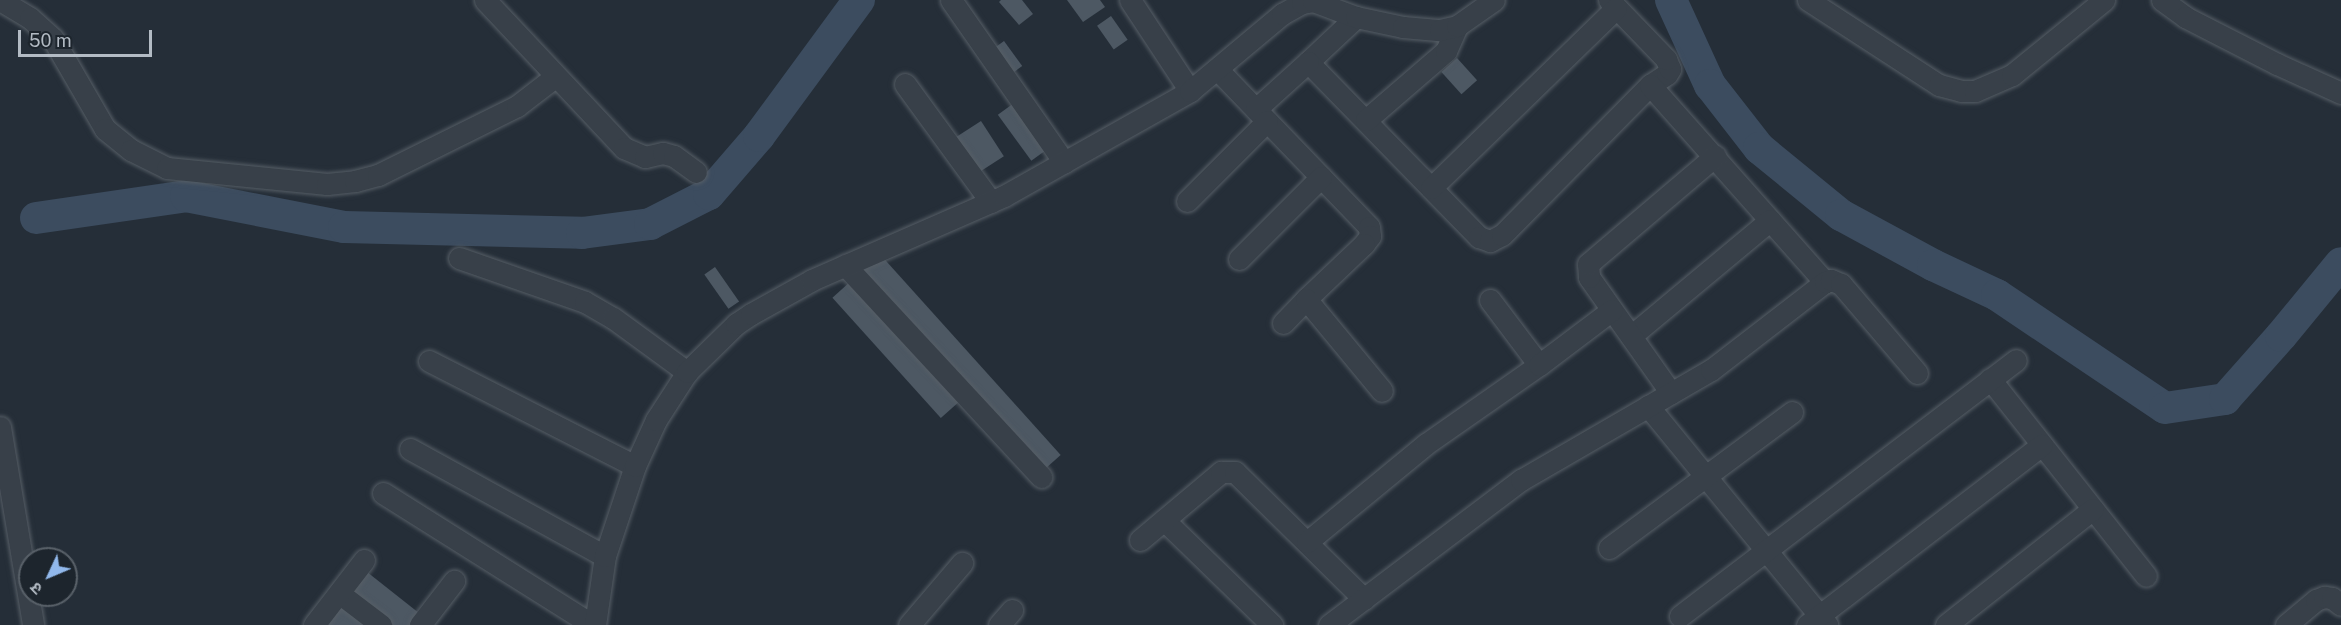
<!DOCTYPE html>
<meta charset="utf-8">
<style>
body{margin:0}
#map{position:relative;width:2341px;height:625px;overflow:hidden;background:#252e38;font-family:"Public Sans","Noto Sans Devanagari",sans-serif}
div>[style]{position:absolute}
.river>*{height:32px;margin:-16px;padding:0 16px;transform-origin:16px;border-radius:16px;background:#3c4c5f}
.building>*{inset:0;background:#4d5863;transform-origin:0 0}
.roads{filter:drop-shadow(0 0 2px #565e66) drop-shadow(0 0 2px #565e66)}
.minor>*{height:21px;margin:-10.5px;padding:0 10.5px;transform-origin:10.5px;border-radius:10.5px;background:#384049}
span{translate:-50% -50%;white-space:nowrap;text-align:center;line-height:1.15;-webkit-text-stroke:5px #1d252d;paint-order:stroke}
.north{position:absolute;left:18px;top:547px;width:60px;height:60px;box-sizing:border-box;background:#1d252d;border:2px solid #596169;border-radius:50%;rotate:226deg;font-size:16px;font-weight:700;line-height:24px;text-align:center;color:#b3bbc4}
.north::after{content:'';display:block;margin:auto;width:21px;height:27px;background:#91b8eb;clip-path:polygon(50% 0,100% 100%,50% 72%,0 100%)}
.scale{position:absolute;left:18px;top:30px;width:134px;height:27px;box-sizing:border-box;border:3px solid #b3bbc4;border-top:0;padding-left:8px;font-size:18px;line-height:21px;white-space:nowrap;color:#b3bbc4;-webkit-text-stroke:4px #1d252d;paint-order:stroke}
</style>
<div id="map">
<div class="river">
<i style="left:1671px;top:0;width:94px;rotate:65.4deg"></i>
<i style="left:1710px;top:85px;width:80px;rotate:52.1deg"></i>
<i style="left:1759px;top:148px;width:106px;rotate:39.3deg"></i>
<i style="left:1841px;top:215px;width:105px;rotate:28.5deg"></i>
<i style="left:1933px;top:265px;width:71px;rotate:25.1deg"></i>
<i style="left:1997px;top:295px;width:202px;rotate:33.9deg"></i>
<i style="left:2165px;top:408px;width:61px;rotate:-8.5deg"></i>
<i style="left:2225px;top:399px;width:84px;rotate:-48.4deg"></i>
<i style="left:2281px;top:336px;width:94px;rotate:-50.6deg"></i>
<i style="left:36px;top:218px;width:152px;rotate:-8.3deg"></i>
<i style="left:186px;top:196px;width:161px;rotate:11.1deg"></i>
<i style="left:344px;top:227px;width:238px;rotate:1.4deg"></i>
<i style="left:582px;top:233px;width:69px;rotate:-7.5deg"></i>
<i style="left:650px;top:224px;width:66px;rotate:-27deg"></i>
<i style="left:709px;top:194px;width:77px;rotate:-49.2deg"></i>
<i style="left:759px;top:136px;width:169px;rotate:-53.7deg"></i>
</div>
<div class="building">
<i style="clip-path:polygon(1001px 0,1022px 0,1033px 14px,1019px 25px,999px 2px)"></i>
<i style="clip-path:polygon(1067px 0,1100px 0,1105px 7px,1083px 22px)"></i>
<i style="left:1111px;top:16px;width:29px;height:17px;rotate:55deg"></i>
<i style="left:1004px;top:41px;width:31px;height:11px;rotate:54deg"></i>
<i style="left:1457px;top:58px;width:30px;height:21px;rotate:48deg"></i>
<i style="left:1014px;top:103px;width:57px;height:20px;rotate:54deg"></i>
<i style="left:981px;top:121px;width:42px;height:30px;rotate:57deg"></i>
<i style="left:878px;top:252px;width:273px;height:25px;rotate:48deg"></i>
<i style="left:715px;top:267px;width:42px;height:13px;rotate:55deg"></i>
<i style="left:851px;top:281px;width:162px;height:25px;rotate:48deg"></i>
<i style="clip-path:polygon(362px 568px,424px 617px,417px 625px,393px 625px,346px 588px)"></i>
<i style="clip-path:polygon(340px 599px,374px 625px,324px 625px)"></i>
</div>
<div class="roads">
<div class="minor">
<i style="left:0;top:0;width:35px;rotate:31deg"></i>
<i style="left:30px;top:18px;width:31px;rotate:42deg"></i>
<i style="left:53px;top:39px;width:104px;rotate:60deg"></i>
<i style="left:105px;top:129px;width:33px;rotate:39deg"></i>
<i style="left:131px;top:150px;width:40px;rotate:26.6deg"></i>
<i style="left:167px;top:168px;width:161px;rotate:5.7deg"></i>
<i style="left:327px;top:184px;width:28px;rotate:-6deg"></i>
<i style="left:355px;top:181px;width:24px;rotate:-15deg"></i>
<i style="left:378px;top:175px;width:155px;rotate:-26.4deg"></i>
<i style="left:517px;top:106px;width:49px;rotate:-37.6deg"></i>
<i style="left:485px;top:0;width:203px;rotate:46.8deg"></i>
<i style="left:624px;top:148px;width:23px;rotate:23deg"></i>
<i style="left:645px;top:157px;width:18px;rotate:-13deg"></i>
<i style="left:663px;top:153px;width:11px;rotate:15deg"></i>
<i style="left:674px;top:156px;width:27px;rotate:36deg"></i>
<i style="left:951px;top:0;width:198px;rotate:55.1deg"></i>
<i style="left:1130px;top:0;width:109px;rotate:56.6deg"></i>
<i style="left:1808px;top:0;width:156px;rotate:33deg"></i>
<i style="left:1939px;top:85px;width:23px;rotate:15deg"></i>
<i style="left:1961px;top:91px;width:14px"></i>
<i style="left:1975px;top:91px;width:40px;rotate:-23.4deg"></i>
<i style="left:2012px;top:75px;width:119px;rotate:-39.2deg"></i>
<i style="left:2162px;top:0;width:29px;rotate:36deg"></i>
<i style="left:2185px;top:17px;width:103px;rotate:27.1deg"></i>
<i style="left:2277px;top:64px;width:70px;rotate:24.4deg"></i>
<i style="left:1356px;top:17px;width:66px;rotate:136.8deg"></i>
<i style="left:1308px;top:62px;width:245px;rotate:45.7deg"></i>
<i style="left:1479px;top:237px;width:12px;rotate:20deg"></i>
<i style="left:1490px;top:241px;width:13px;rotate:-27deg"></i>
<i style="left:1502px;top:235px;width:211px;rotate:-45.4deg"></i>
<i style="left:1650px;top:85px;width:20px;rotate:-33deg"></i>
<i style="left:1667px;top:74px;width:6px;rotate:-59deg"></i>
<i style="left:1670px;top:69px;width:11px;rotate:-112deg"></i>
<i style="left:1666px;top:59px;width:82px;rotate:-134deg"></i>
<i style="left:1217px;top:69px;width:219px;rotate:46.1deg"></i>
<i style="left:1369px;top:227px;width:9px;rotate:84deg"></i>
<i style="left:1370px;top:236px;width:10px;rotate:127deg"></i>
<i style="left:1364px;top:244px;width:80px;rotate:136.5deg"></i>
<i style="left:905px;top:84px;width:146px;rotate:53.9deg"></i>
<i style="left:1650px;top:85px;width:264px;rotate:48.4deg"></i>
<i style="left:1256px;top:109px;width:70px;rotate:-42.1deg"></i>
<i style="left:1366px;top:120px;width:106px;rotate:-40.8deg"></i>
<i style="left:1446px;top:51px;width:27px;rotate:-66deg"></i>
<i style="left:1431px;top:188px;width:258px;rotate:-44.2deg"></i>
<i style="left:1187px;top:201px;width:113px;rotate:-45deg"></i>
<i style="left:459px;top:258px;width:133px;rotate:19.2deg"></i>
<i style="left:585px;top:302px;width:32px;rotate:30deg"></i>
<i style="left:613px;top:318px;width:92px;rotate:36.1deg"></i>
<i style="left:1239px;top:259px;width:116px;rotate:-45deg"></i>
<i style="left:845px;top:265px;width:289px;rotate:47.2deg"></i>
<i style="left:1490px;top:300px;width:81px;rotate:53deg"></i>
<i style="left:1283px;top:323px;width:33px;rotate:-46deg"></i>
<i style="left:1306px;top:299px;width:119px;rotate:50.4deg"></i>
<i style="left:1631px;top:336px;width:181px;rotate:-39.8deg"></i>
<i style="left:429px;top:361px;width:231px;rotate:27deg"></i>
<i style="left:1990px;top:379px;width:251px;rotate:51.6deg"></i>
<i style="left:1671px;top:393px;width:142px;rotate:-125.3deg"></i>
<i style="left:1589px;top:277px;width:13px;rotate:-94deg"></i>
<i style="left:1588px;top:264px;width:167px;rotate:-40.4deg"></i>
<i style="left:1648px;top:406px;width:283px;rotate:50.7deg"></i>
<i style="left:0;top:427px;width:201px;rotate:80.5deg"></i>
<i style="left:410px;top:449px;width:222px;rotate:28.8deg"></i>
<i style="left:383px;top:493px;width:248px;rotate:32.2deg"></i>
<i style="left:1164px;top:520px;width:151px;rotate:44.2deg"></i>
<i style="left:1140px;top:540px;width:106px;rotate:-40deg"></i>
<i style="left:1221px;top:472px;width:14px"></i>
<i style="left:1235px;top:472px;width:181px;rotate:44.6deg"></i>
<i style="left:1307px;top:542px;width:154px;rotate:-39.5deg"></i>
<i style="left:1426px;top:444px;width:138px;rotate:-35deg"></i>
<i style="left:1539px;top:365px;width:91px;rotate:-37deg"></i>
<i style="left:1609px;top:548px;width:228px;rotate:-36.6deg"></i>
<i style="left:339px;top:593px;width:53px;rotate:37.3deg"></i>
<i style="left:1680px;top:616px;width:422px;rotate:-37.3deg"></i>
<i style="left:314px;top:625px;width:82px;rotate:-52.4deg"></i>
<i style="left:420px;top:625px;width:56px;rotate:-52.3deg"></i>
<i style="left:595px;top:625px;width:70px;rotate:-81.8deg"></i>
<i style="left:605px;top:556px;width:95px;rotate:-71.6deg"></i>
<i style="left:635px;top:466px;width:51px;rotate:-65.5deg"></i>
<i style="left:656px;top:420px;width:57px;rotate:-57.1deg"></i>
<i style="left:687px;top:372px;width:69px;rotate:-44.4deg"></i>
<i style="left:736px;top:324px;width:18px;rotate:-34deg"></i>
<i style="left:751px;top:314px;width:70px;rotate:-29.1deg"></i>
<i style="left:812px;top:280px;width:210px;rotate:-23.6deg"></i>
<i style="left:1004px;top:196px;width:214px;rotate:-29.4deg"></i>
<i style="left:1190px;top:91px;width:120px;rotate:-39.9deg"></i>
<i style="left:1282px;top:14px;width:23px;rotate:-29deg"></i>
<i style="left:1302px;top:3px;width:11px;rotate:-10deg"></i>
<i style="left:1313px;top:1px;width:46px;rotate:20.4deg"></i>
<i style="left:1356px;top:17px;width:48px;rotate:12deg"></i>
<i style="left:1403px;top:27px;width:37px;rotate:5deg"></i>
<i style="left:1440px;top:30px;width:17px;rotate:-13deg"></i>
<i style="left:1457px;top:26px;width:45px;rotate:-35.1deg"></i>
<i style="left:909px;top:625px;width:82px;rotate:-49.5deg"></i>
<i style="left:999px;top:625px;width:20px;rotate:-49deg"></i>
<i style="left:1329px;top:625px;width:241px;rotate:-37.1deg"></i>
<i style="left:1521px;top:480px;width:220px;rotate:-30.1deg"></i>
<i style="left:1711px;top:370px;width:144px;rotate:-37.7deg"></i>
<i style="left:1825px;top:282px;width:6px;rotate:-18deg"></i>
<i style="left:1831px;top:280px;width:11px;rotate:22deg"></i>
<i style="left:1841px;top:284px;width:117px;rotate:49.5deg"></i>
<i style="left:1807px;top:625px;width:296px;rotate:-37.5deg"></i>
<i style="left:1946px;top:625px;width:187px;rotate:-38.3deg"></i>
<i style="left:2286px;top:625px;width:39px;rotate:-40deg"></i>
<i style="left:2316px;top:600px;width:9px;rotate:-21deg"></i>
<i style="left:2324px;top:597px;width:8px;rotate:7deg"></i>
<i style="left:2332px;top:598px;width:11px;rotate:38deg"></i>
</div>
</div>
<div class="north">उ</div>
<div class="scale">50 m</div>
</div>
